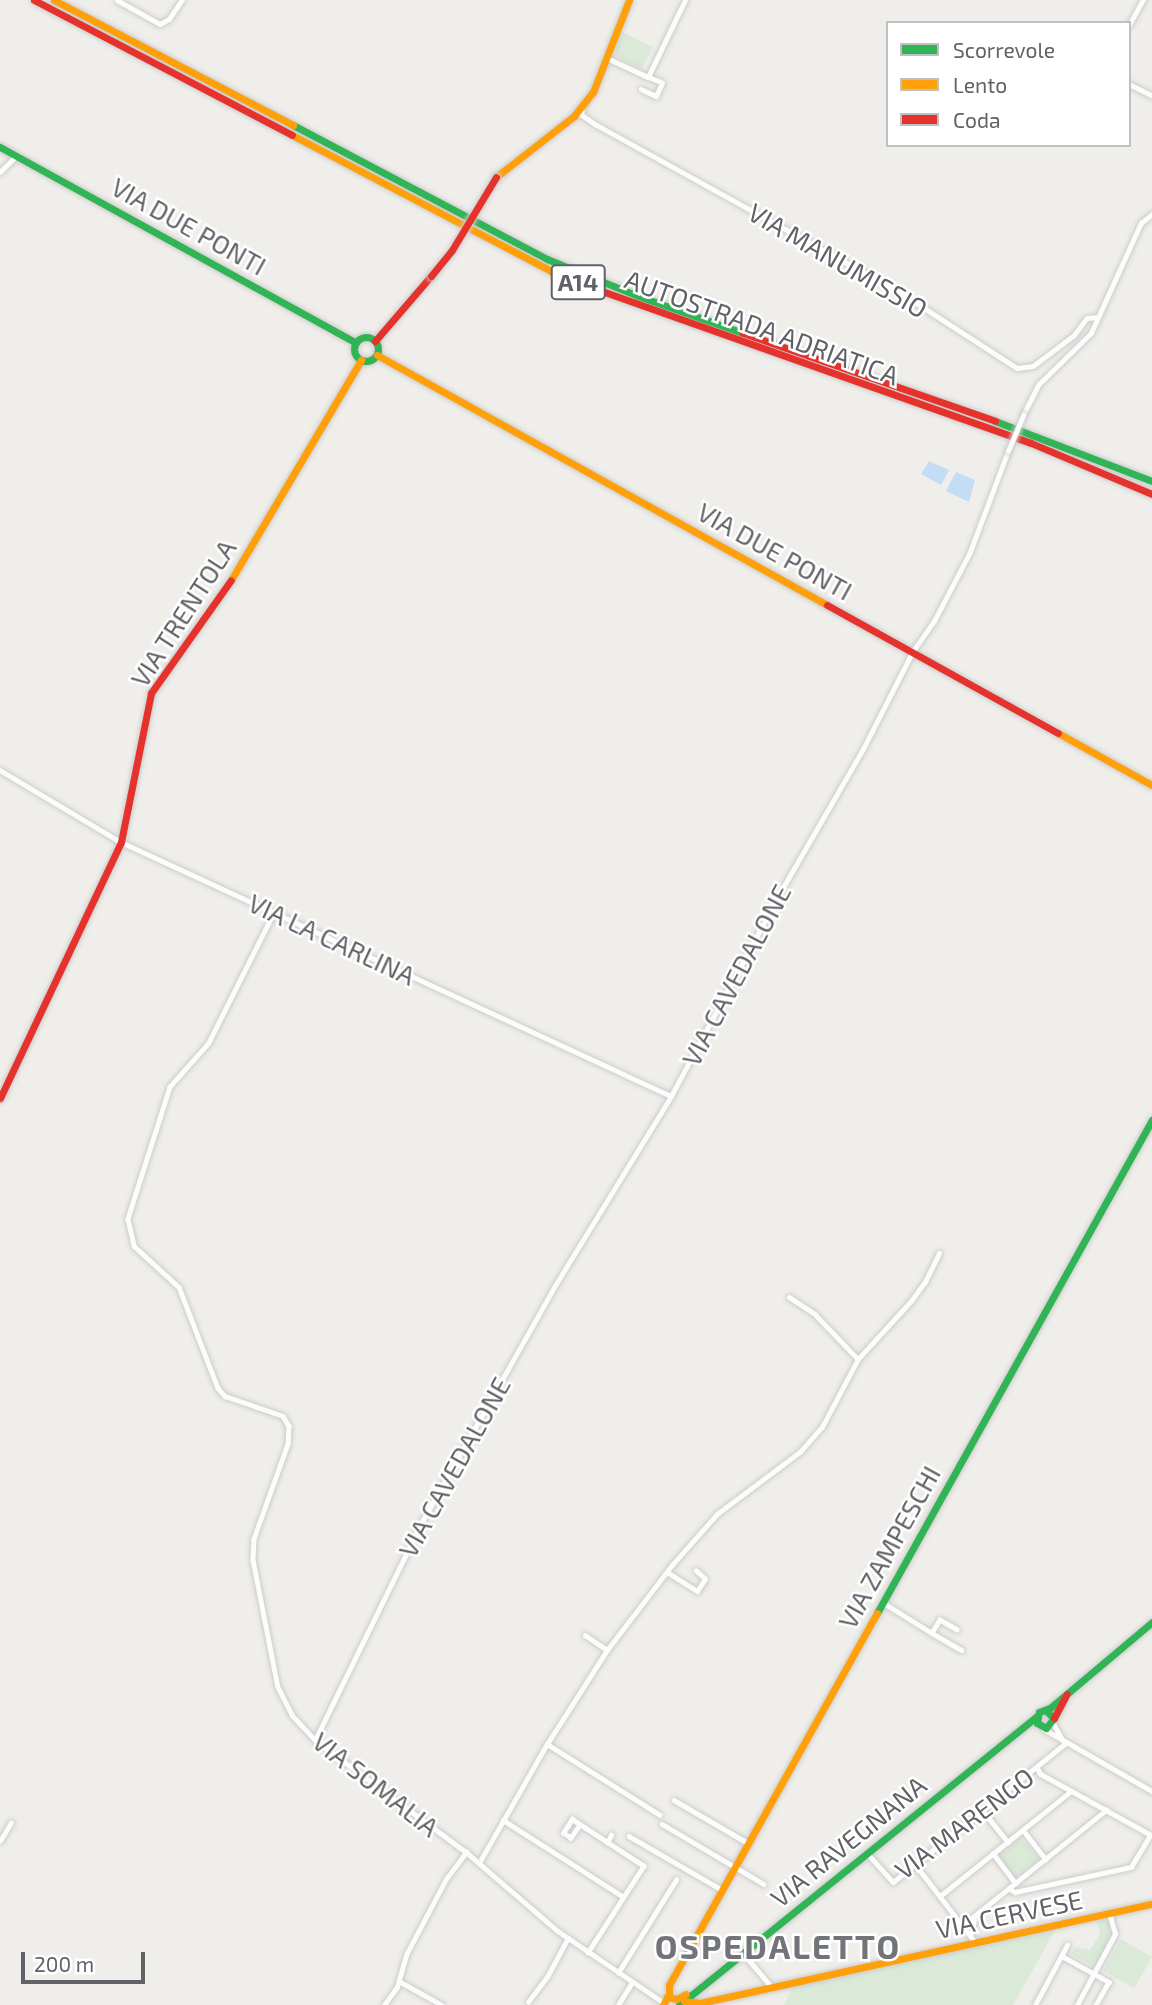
<!DOCTYPE html>
<style>
body{margin:0}
#map{position:relative;width:1152px;height:2005px;overflow:hidden;background:#efeeea;font-family:"Exo 2",sans-serif}
div>[style]{position:absolute}
.green>*{inset:0;background:#dae9d8;transform-origin:0 0}
.water>*{inset:0;background:#c4dcf4}
.roads{filter:drop-shadow(0 0 2px #cccccb) drop-shadow(0 0 2px #cccccb)}
.street>*{height:4.5px;margin:-2.25px;padding:0 2.25px;transform-origin:2.25px;border-radius:2.25px;background:#fdfcfc}
.fast>*{height:7px;margin:-3.5px;padding:0 3.5px;transform-origin:3.5px;border-radius:3.5px;background:#30b455}
.fast>.ring{margin:-3.5px;padding:0;box-sizing:content-box;background:none;border:7px solid #30b455;border-radius:50%}
.slow>*{height:7px;margin:-3.5px;padding:0 3.5px;transform-origin:3.5px;border-radius:3.5px;background:#ff9f0a}
.jam>*{height:7px;margin:-3.5px;padding:0 3.5px;transform-origin:3.5px;border-radius:3.5px;background:#e5322d}
.bridges{filter:drop-shadow(0 0 2px #cccccb) drop-shadow(0 0 2px #cccccb)}
.street-bridge>*{height:4.5px;margin:-2.25px;padding:0 2.25px;transform-origin:2.25px;border-radius:2.25px;background:#fdfcfc}
.jam-bridge>*{height:7px;margin:-3.5px;padding:0 3.5px;transform-origin:3.5px;border-radius:3.5px;background:#e5322d}
span{translate:-50% -50%;white-space:nowrap;text-align:center;line-height:1.15;-webkit-text-stroke:5px #fff;paint-order:stroke}
.shield-label span{padding:2px 5px;background:#fff;border:2px solid;border-radius:5px;-webkit-text-stroke-width:0}
.shield-label{font-size:24px;color:#606267;font-weight:700}
.street-label{font-size:26px;color:#606267}
.district-label{font-size:33px;color:#717479;font-weight:700;letter-spacing:2px}
.legend{position:absolute;left:886px;top:21px;width:245px;height:126px;box-sizing:border-box;background:#fff;border:2px solid #bfc0c2;margin:0;padding:9px 12px;list-style:none;font-size:21px;color:#606267}
.legend li{display:flex;align-items:center;gap:14px;height:35px}
.legend b{width:35px;border:2px solid #bfc0c2}
.scale{position:absolute;left:21px;top:1952px;width:124px;height:32px;box-sizing:border-box;border:4px solid #606267;border-top:0;padding-left:9px;font-size:21px;line-height:24px;white-space:nowrap;color:#606267;-webkit-text-stroke:5px #fff;paint-order:stroke}
</style>
<div id="map">
<div class="green">
<i style="clip-path:polygon(620px 31px,653px 47px,642px 69px,614px 56px)"></i>
<i style="clip-path:polygon(1020px 1837px,1040px 1859px,1014px 1879px,998px 1855px)"></i>
<i style="clip-path:polygon(1109px 1919px,1112px 1935px,1094px 1967px,1071px 1954px,1075px 1947px,1090px 1950px,1100px 1935px,1097px 1921px)"></i>
<i style="clip-path:polygon(1057px 1927px,1013px 2005px,784px 2005px,794px 1985px)"></i>
<i style="left:1121px;top:1939px;width:36px;height:36px;rotate:30deg"></i>
</div>
<div class="water">
<i style="clip-path:polygon(929px 461px,949px 470px,941px 485px,921px 474px)"></i>
<i style="clip-path:polygon(956px 472px,975px 480px,969px 502px,946px 491px)"></i>
</div>
<div class="roads">
<div class="street">
<i style="left:117px;top:0;width:49px;rotate:29.2deg"></i>
<i style="left:160px;top:24px;width:10px;rotate:-29deg"></i>
<i style="left:169px;top:19px;width:23px;rotate:-56deg"></i>
<i style="left:1129px;top:25px;width:29px;rotate:-61deg"></i>
<i style="left:607px;top:58px;width:45px;rotate:24.9deg"></i>
<i style="left:648px;top:77px;width:85px;rotate:-64.3deg"></i>
<i style="left:1129px;top:84px;width:25px;rotate:26deg"></i>
<i style="left:641px;top:89px;width:17px;rotate:25deg"></i>
<i style="left:656px;top:96px;width:14px;rotate:-65deg"></i>
<i style="left:662px;top:83px;width:15px;rotate:-157deg"></i>
<i style="left:582px;top:109px;width:6px;rotate:90deg"></i>
<i style="left:582px;top:115px;width:16px;rotate:35deg"></i>
<i style="left:595px;top:124px;width:350px;rotate:28.9deg"></i>
<i style="left:901px;top:293px;width:138px;rotate:32.9deg"></i>
<i style="left:1017px;top:368px;width:16px;rotate:-7deg"></i>
<i style="left:1033px;top:366px;width:51px;rotate:-37.1deg"></i>
<i style="left:1074px;top:335px;width:21px;rotate:-53deg"></i>
<i style="left:1087px;top:318px;width:11px;rotate:-5deg"></i>
<i style="left:0;top:172px;width:23px;rotate:-45deg"></i>
<i style="left:1023px;top:415px;width:35px;rotate:-63deg"></i>
<i style="left:1039px;top:384px;width:73px;rotate:-44.4deg"></i>
<i style="left:1091px;top:333px;width:121px;rotate:-65.6deg"></i>
<i style="left:1141px;top:223px;width:14px;rotate:-39deg"></i>
<i style="left:0;top:770px;width:141px;rotate:30.8deg"></i>
<i style="left:121px;top:842px;width:606px;rotate:24.79deg"></i>
<i style="left:274px;top:913px;width:145px;rotate:116.6deg"></i>
<i style="left:209px;top:1043px;width:59px;rotate:131.6deg"></i>
<i style="left:170px;top:1087px;width:139px;rotate:107.7deg"></i>
<i style="left:128px;top:1219px;width:28px;rotate:77deg"></i>
<i style="left:134px;top:1246px;width:61px;rotate:42.3deg"></i>
<i style="left:179px;top:1287px;width:108px;rotate:68.9deg"></i>
<i style="left:218px;top:1388px;width:11px;rotate:49deg"></i>
<i style="left:225px;top:1396px;width:61px;rotate:19deg"></i>
<i style="left:283px;top:1416px;width:12px;rotate:59deg"></i>
<i style="left:289px;top:1426px;width:18px;rotate:93deg"></i>
<i style="left:288px;top:1444px;width:101px;rotate:109.7deg"></i>
<i style="left:254px;top:1539px;width:21px;rotate:93deg"></i>
<i style="left:253px;top:1560px;width:129px;rotate:78.9deg"></i>
<i style="left:278px;top:1687px;width:31px;rotate:63deg"></i>
<i style="left:292px;top:1715px;width:34px;rotate:47deg"></i>
<i style="left:315px;top:1740px;width:188px;rotate:36.6deg"></i>
<i style="left:466px;top:1852px;width:121px;rotate:40.7deg"></i>
<i style="left:558px;top:1931px;width:127px;rotate:34.1deg"></i>
<i style="left:789px;top:1297px;width:31px;rotate:33deg"></i>
<i style="left:815px;top:1314px;width:62px;rotate:46.3deg"></i>
<i style="left:667px;top:1572px;width:36px;rotate:32deg"></i>
<i style="left:697px;top:1591px;width:14px;rotate:-56deg"></i>
<i style="left:705px;top:1579px;width:12px;rotate:-138deg"></i>
<i style="left:882px;top:1602px;width:59px;rotate:31.8deg"></i>
<i style="left:957px;top:1630px;width:20px;rotate:-150deg"></i>
<i style="left:940px;top:1620px;width:15px;rotate:122deg"></i>
<i style="left:932px;top:1633px;width:34px;rotate:30deg"></i>
<i style="left:585px;top:1635px;width:27px;rotate:34deg"></i>
<i style="left:1053px;top:1723px;width:20px;rotate:60deg"></i>
<i style="left:1044px;top:1729px;width:125px;rotate:29.9deg"></i>
<i style="left:315px;top:1740px;width:245px;rotate:-63.9deg"></i>
<i style="left:423px;top:1520px;width:271px;rotate:-60.6deg"></i>
<i style="left:556px;top:1284px;width:220px;rotate:-58.5deg"></i>
<i style="left:671px;top:1096px;width:233px;rotate:-61.8deg"></i>
<i style="left:781px;top:891px;width:164px;rotate:-60deg"></i>
<i style="left:863px;top:749px;width:110px;rotate:-63deg"></i>
<i style="left:913px;top:651px;width:37px;rotate:-55deg"></i>
<i style="left:934px;top:621px;width:78px;rotate:-62.4deg"></i>
<i style="left:970px;top:552px;width:108px;rotate:-69.4deg"></i>
<i style="left:547px;top:1744px;width:133px;rotate:32.1deg"></i>
<i style="left:674px;top:1800px;width:86px;rotate:30.2deg"></i>
<i style="left:983px;top:1811px;width:40px;rotate:51deg"></i>
<i style="left:503px;top:1820px;width:143px;rotate:32.5deg"></i>
<i style="left:662px;top:1824px;width:118px;rotate:30.5deg"></i>
<i style="left:580px;top:1825px;width:16px;rotate:125deg"></i>
<i style="left:571px;top:1838px;width:9px;rotate:-148deg"></i>
<i style="left:563px;top:1833px;width:17px;rotate:-57deg"></i>
<i style="left:572px;top:1819px;width:86px;rotate:33.1deg"></i>
<i style="left:644px;top:1866px;width:103px;rotate:122.8deg"></i>
<i style="left:1023px;top:1830px;width:37px;rotate:52deg"></i>
<i style="left:629px;top:1836px;width:108px;rotate:30.1deg"></i>
<i style="left:0;top:1841px;width:21px;rotate:-59deg"></i>
<i style="left:607px;top:1843px;width:9px;rotate:-63deg"></i>
<i style="left:867px;top:1853px;width:39px;rotate:48deg"></i>
<i style="left:893px;top:1882px;width:222px;rotate:-38.8deg"></i>
<i style="left:993px;top:1853px;width:38px;rotate:53deg"></i>
<i style="left:479px;top:1863px;width:137px;rotate:-60.3deg"></i>
<i style="left:547px;top:1744px;width:112px;rotate:-57.4deg"></i>
<i style="left:607px;top:1650px;width:107px;rotate:-52.6deg"></i>
<i style="left:672px;top:1565px;width:68px;rotate:-48.6deg"></i>
<i style="left:717px;top:1514px;width:104px;rotate:-36.8deg"></i>
<i style="left:800px;top:1452px;width:33px;rotate:-49deg"></i>
<i style="left:822px;top:1427px;width:77px;rotate:-62.1deg"></i>
<i style="left:858px;top:1359px;width:79px;rotate:-47.6deg"></i>
<i style="left:911px;top:1301px;width:24px;rotate:-54deg"></i>
<i style="left:925px;top:1282px;width:32px;rotate:-64deg"></i>
<i style="left:916px;top:1865px;width:97px;rotate:52.5deg"></i>
<i style="left:1010px;top:1889px;width:6px;rotate:31deg"></i>
<i style="left:1015px;top:1892px;width:119px;rotate:-12.2deg"></i>
<i style="left:1131px;top:1867px;width:37px;rotate:-59deg"></i>
<i style="left:1150px;top:1835px;width:126px;rotate:-151deg"></i>
<i style="left:1040px;top:1774px;width:7px;rotate:-117deg"></i>
<i style="left:940px;top:1896px;width:168px;rotate:-38.7deg"></i>
<i style="left:963px;top:1925px;width:184px;rotate:-38.8deg"></i>
<i style="left:971px;top:1934px;width:17px;rotate:-77deg"></i>
<i style="left:743px;top:1953px;width:43px;rotate:49.7deg"></i>
<i style="left:1062px;top:1956px;width:54px;rotate:29deg"></i>
<i style="left:1109px;top:1982px;width:26px;rotate:119deg"></i>
<i style="left:618px;top:1973px;width:110px;rotate:-58.1deg"></i>
<i style="left:399px;top:1981px;width:49px;rotate:29.2deg"></i>
<i style="left:528px;top:2002px;width:31px;rotate:-53deg"></i>
<i style="left:547px;top:1977px;width:44px;rotate:-61.7deg"></i>
<i style="left:384px;top:2005px;width:22px;rotate:-54deg"></i>
<i style="left:397px;top:1987px;width:35px;rotate:-74deg"></i>
<i style="left:407px;top:1953px;width:84px;rotate:-62.2deg"></i>
<i style="left:446px;top:1879px;width:34px;rotate:-53deg"></i>
<i style="left:618px;top:2005px;width:26px;rotate:-58deg"></i>
<i style="left:1035px;top:2005px;width:68px;rotate:-61.9deg"></i>
<i style="left:1077px;top:2005px;width:81px;rotate:-61.8deg"></i>
<i style="left:1115px;top:1934px;width:22px;rotate:-106deg"></i>
</div>
<div class="fast">
<i style="left:293px;top:125px;width:287px;rotate:27.8deg"></i>
<i style="left:547px;top:259px;width:98px;rotate:22.1deg"></i>
<i style="left:638px;top:296px;width:111px;rotate:19.4deg"></i>
<i style="left:0;top:147px;width:406px;rotate:28.8deg"></i>
<i class="ring" style="left:354px;top:337px;width:17px;height:17px"></i>
<i style="left:995px;top:421px;width:168px;rotate:20.9deg"></i>
<i style="left:877px;top:1613px;width:565px;rotate:-60.85deg"></i>
<i style="left:1045px;top:1710px;width:12px;rotate:42deg"></i>
<i style="left:1054px;top:1718px;width:13px;rotate:129deg"></i>
<i style="left:1046px;top:1728px;width:10px;rotate:-151deg"></i>
<i style="left:1037px;top:1723px;width:11px;rotate:-80deg"></i>
<i style="left:1039px;top:1712px;width:12px;rotate:-20deg"></i>
<i style="left:1050px;top:1708px;width:133px;rotate:-40.1deg"></i>
<i style="left:679px;top:2005px;width:459px;rotate:-38.9deg"></i>
</div>
<div class="slow">
<i style="left:54px;top:0;width:270px;rotate:27.6deg"></i>
<i style="left:292px;top:135px;width:293px;rotate:27.7deg"></i>
<i style="left:551px;top:271px;width:52px;rotate:21.6deg"></i>
<i style="left:496px;top:177px;width:99px;rotate:-38deg"></i>
<i style="left:574px;top:116px;width:31px;rotate:-52deg"></i>
<i style="left:593px;top:92px;width:99px;rotate:-68.6deg"></i>
<i style="left:377px;top:355px;width:515px;rotate:29.05deg"></i>
<i style="left:231px;top:580px;width:256px;rotate:-59.4deg"></i>
<i style="left:1058px;top:733px;width:107px;rotate:29deg"></i>
<i style="left:669px;top:1996px;width:11px;rotate:-90deg"></i>
<i style="left:669px;top:1985px;width:426px;rotate:-60.8deg"></i>
<i style="left:684px;top:2001px;width:16px;rotate:7deg"></i>
<i style="left:700px;top:2003px;width:463px;rotate:-12.4deg"></i>
<i style="left:663px;top:2005px;width:9px;rotate:-63deg"></i>
<i style="left:667px;top:1997px;width:10px;rotate:11deg"></i>
<i style="left:677px;top:1999px;width:10px;rotate:-29deg"></i>
</div>
<div class="jam">
<i style="left:34px;top:0;width:291px;rotate:27.6deg"></i>
<i style="left:599px;top:290px;width:458px;rotate:19.5deg"></i>
<i style="left:1031px;top:443px;width:131px;rotate:22.9deg"></i>
<i style="left:743px;top:333px;width:267px;rotate:19.2deg"></i>
<i style="left:375px;top:341px;width:86px;rotate:-49.3deg"></i>
<i style="left:827px;top:605px;width:264px;rotate:29deg"></i>
<i style="left:0;top:1098px;width:283px;rotate:-64.7deg"></i>
<i style="left:121px;top:842px;width:152px;rotate:-78.6deg"></i>
<i style="left:151px;top:693px;width:138px;rotate:-54.7deg"></i>
<i style="left:1054px;top:1718px;width:27px;rotate:-62deg"></i>
</div>
</div>
<div class="bridges">
<div class="street-bridge">
<i style="left:1008px;top:451px;width:39px;rotate:-67deg"></i>
</div>
<div class="jam-bridge">
<i style="left:431px;top:276px;width:33px;rotate:-51deg"></i>
<i style="left:452px;top:250px;width:85px;rotate:-58.9deg"></i>
</div>
</div>
<div class="shield-label">
<span style="left:578px;top:282px">A14</span>
</div>
<div class="street-label">
<span style="left:189px;top:226px;rotate:29deg">VIA DUE PONTI</span>
<span style="left:838px;top:260px;rotate:30deg">VIA MANUMISSIO</span>
<span style="left:762px;top:327px;rotate:20deg">AUTOSTRADA ADRIATICA</span>
<span style="left:775px;top:551px;rotate:29deg">VIA DUE PONTI</span>
<span style="left:183px;top:613px;rotate:-57deg">VIA TRENTOLA</span>
<span style="left:332px;top:939px;rotate:25deg">VIA LA CARLINA</span>
<span style="left:736px;top:975px;rotate:-62deg">VIA CAVEDALONE</span>
<span style="left:454px;top:1467px;rotate:-61deg">VIA CAVEDALONE</span>
<span style="left:889px;top:1547px;rotate:-61deg">VIA ZAMPESCHI</span>
<span style="left:376px;top:1784px;rotate:38deg">VIA SOMALIA</span>
<span style="left:964px;top:1823px;rotate:-37deg">VIA MARENGO</span>
<span style="left:848px;top:1841px;rotate:-39deg">VIA RAVEGNANA</span>
<span style="left:1009px;top:1914px;rotate:-12deg">VIA CERVESE</span>
</div>
<div class="district-label">
<span style="left:778px;top:1947px">OSPEDALETTO</span>
</div>
<ul class="legend">
<li><b style="height:9px;background:#30b455"></b>Scorrevole</li>
<li><b style="height:9px;background:#ff9f0a"></b>Lento</li>
<li><b style="height:9px;background:#e5322d"></b>Coda</li>
</ul>
<div class="scale">200 m</div>
</div>
